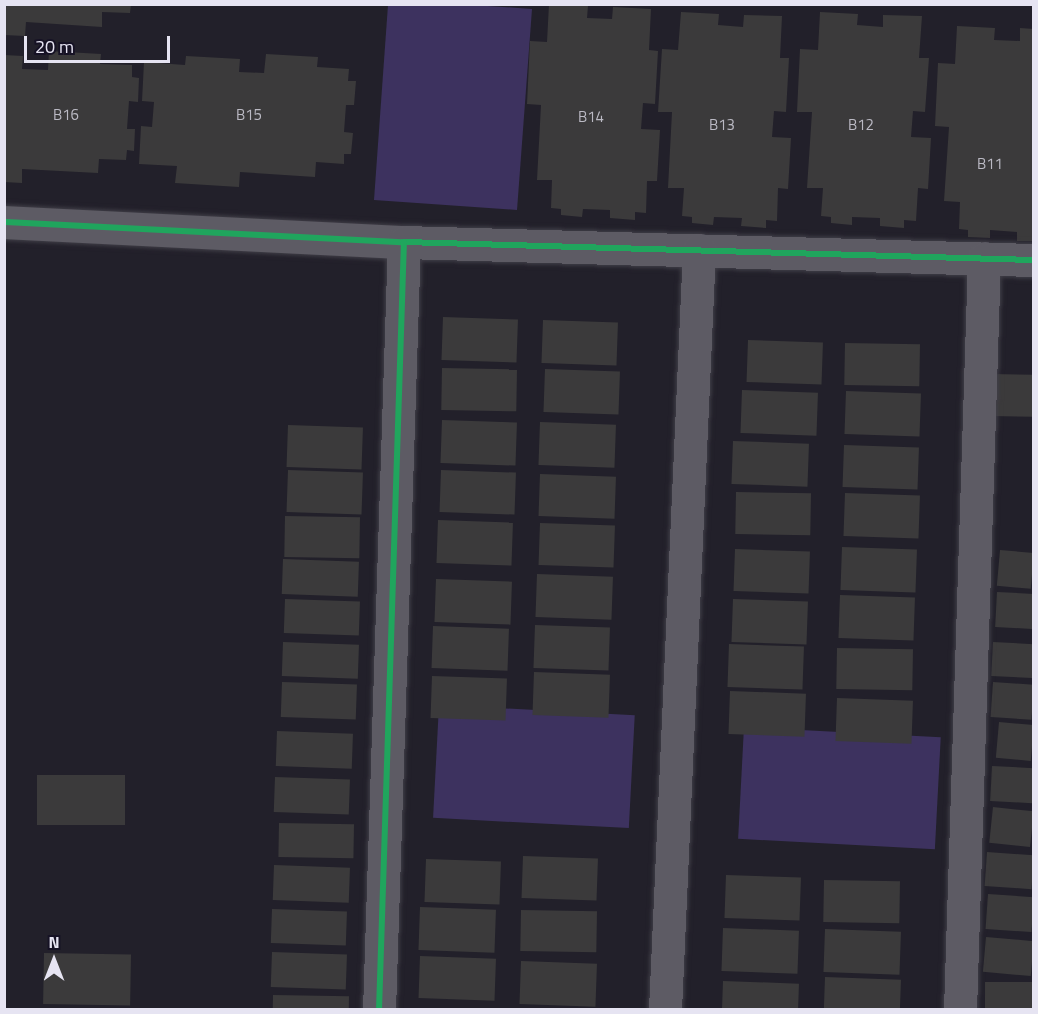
<!DOCTYPE html>
<style>
body{margin:0}
#map{position:relative;width:1038px;height:1014px;overflow:hidden;background:#22202a;font-family:"Titillium Web",sans-serif}
div>[style]{position:absolute}
.green>*{inset:0;background:#3d325f;transform-origin:0 0}
.building>*{inset:0;background:#3b3a3b;transform-origin:0 0}
.roads{filter:drop-shadow(0 0 2px #403e47) drop-shadow(0 0 2px #403e47)}
.minor>*{height:33px;margin:-16.5px;padding:0 16.5px;transform-origin:16.5px;border-radius:16.5px;background:#5d5b64}
.cycleway>*{height:6px;margin:-3px;padding:0 3px;transform-origin:3px;border-radius:3px;background:#20a55d}
span{translate:-50% -50%;white-space:nowrap;text-align:center;line-height:1.15;-webkit-text-stroke:6px #161225;paint-order:stroke}
.number-label{font-size:15px;color:#bbbac4}
.number-label span{-webkit-text-stroke-width:0}
.frame{position:absolute;inset:0;border:6px solid #e6e4f2;pointer-events:none}
.north{position:absolute;left:24px;top:930px;width:60px;height:60px;-webkit-text-stroke:4px #161225;paint-order:stroke;rotate:0deg;font-size:16px;font-weight:700;line-height:24px;text-align:center;color:#e6e4f2}
.north::after{content:'';display:block;margin:auto;width:21px;height:27px;background:#e6e4f2;clip-path:polygon(50% 0,100% 100%,50% 72%,0 100%)}
.scale{position:absolute;left:24px;top:36px;width:146px;height:27px;box-sizing:border-box;border:3px solid #e6e4f2;border-top:0;padding-left:8px;font-size:18px;line-height:21px;white-space:nowrap;color:#e6e4f2;-webkit-text-stroke:4px #161225;paint-order:stroke}
</style>
<div id="map">
<div class="green">
<i style="clip-path:polygon(473px 5px,532px 9px,517px 210px,374px 200px,388px 5px)"></i>
<i style="left:439px;top:705px;width:196px;height:113px;rotate:3deg"></i>
<i style="left:744px;top:727px;width:197px;height:112px;rotate:3deg"></i>
</div>
<div class="building">
<i style="clip-path:polygon(4px 4px,131px 4px,130px 13px,102px 12px,102px 27px,26px 22px,25px 36px,4px 35px)"></i>
<i style="clip-path:polygon(549px 4px,588px 6px,587px 18px,612px 19px,613px 7px,651px 9px,649px 50px,658px 51px,655px 104px,643px 103px,641px 129px,660px 130px,657px 181px,647px 181px,646px 213px,635px 212px,635px 220px,610px 218px,610px 210px,583px 209px,582px 217px,561px 215px,561px 209px,551px 208px,552px 180px,537px 180px,541px 105px,527px 104px,530px 41px,547px 42px)"></i>
<i style="clip-path:polygon(681px 12px,719px 14px,718px 25px,743px 27px,744px 15px,782px 16px,780px 58px,789px 58px,786px 112px,774px 111px,772px 137px,791px 138px,788px 189px,778px 188px,777px 221px,766px 220px,766px 228px,741px 226px,742px 218px,714px 217px,713px 225px,692px 223px,692px 217px,682px 216px,684px 188px,668px 188px,672px 112px,658px 112px,662px 49px,678px 50px)"></i>
<i style="clip-path:polygon(820px 12px,858px 14px,857px 25px,883px 27px,883px 15px,922px 16px,919px 58px,929px 58px,925px 112px,913px 111px,911px 137px,931px 138px,928px 189px,918px 188px,916px 221px,904px 220px,904px 228px,880px 226px,880px 218px,852px 217px,852px 225px,831px 223px,831px 217px,821px 216px,823px 188px,807px 188px,812px 112px,797px 112px,800px 49px,818px 50px)"></i>
<i style="clip-path:polygon(957px 26px,995px 28px,994px 40px,1020px 41px,1020px 28px,1034px 29px,1034px 241px,1017px 241px,1017px 232px,990px 230px,990px 238px,968px 237px,968px 230px,959px 229px,960px 202px,944px 201px,949px 127px,935px 126px,938px 63px,955px 64px)"></i>
<i style="clip-path:polygon(49px 51px,101px 54px,100px 64px,132px 65px,132px 77px,139px 78px,138px 102px,129px 101px,127px 129px,135px 129px,134px 151px,127px 150px,126px 160px,99px 159px,98px 173px,22px 169px,22px 183px,4px 182px,4px 55px,23px 56px,22px 69px,48px 70px)"></i>
<i style="clip-path:polygon(266px 54px,318px 57px,317px 67px,349px 69px,348px 81px,356px 81px,354px 105px,346px 105px,344px 132px,353px 133px,351px 154px,344px 154px,344px 164px,316px 162px,315px 177px,240px 172px,239px 187px,175px 183px,177px 166px,139px 164px,141px 126px,152px 127px,154px 102px,142px 101px,144px 62px,185px 65px,186px 56px,240px 59px,239px 72px,264px 73px)"></i>
<i style="left:443px;top:317px;width:75px;height:43px;rotate:2deg"></i>
<i style="left:543px;top:320px;width:75px;height:43px;rotate:2deg"></i>
<i style="left:748px;top:340px;width:75px;height:42px;rotate:2deg"></i>
<i style="left:845px;top:343px;width:75px;height:42px;rotate:1deg"></i>
<i style="left:442px;top:368px;width:75px;height:42px;rotate:1deg"></i>
<i style="left:545px;top:369px;width:75px;height:43px;rotate:2deg"></i>
<i style="left:991px;top:374px;width:43px;height:42px;rotate:1deg"></i>
<i style="left:742px;top:390px;width:76px;height:43px;rotate:2deg"></i>
<i style="left:846px;top:391px;width:75px;height:43px;rotate:2deg"></i>
<i style="left:442px;top:420px;width:75px;height:43px;rotate:2deg"></i>
<i style="left:540px;top:422px;width:76px;height:43px;rotate:2deg"></i>
<i style="left:288px;top:425px;width:75px;height:42px;rotate:2deg"></i>
<i style="left:733px;top:441px;width:76px;height:43px;rotate:2deg"></i>
<i style="left:844px;top:445px;width:75px;height:42px;rotate:2deg"></i>
<i style="left:288px;top:470px;width:75px;height:42px;rotate:2deg"></i>
<i style="left:441px;top:470px;width:75px;height:42px;rotate:2deg"></i>
<i style="left:540px;top:474px;width:76px;height:42px;rotate:2deg"></i>
<i style="left:736px;top:492px;width:75px;height:42px;rotate:1deg"></i>
<i style="left:845px;top:493px;width:75px;height:43px;rotate:2deg"></i>
<i style="left:285px;top:516px;width:75px;height:41px;rotate:1deg"></i>
<i style="left:438px;top:520px;width:75px;height:43px;rotate:2deg"></i>
<i style="left:540px;top:523px;width:75px;height:42px;rotate:2deg"></i>
<i style="left:842px;top:547px;width:75px;height:43px;rotate:2deg"></i>
<i style="left:735px;top:549px;width:75px;height:42px;rotate:2deg"></i>
<i style="left:1000px;top:550px;width:34px;height:36px;rotate:5deg"></i>
<i style="left:283px;top:559px;width:76px;height:35px;rotate:2deg"></i>
<i style="left:537px;top:574px;width:76px;height:43px;rotate:2deg"></i>
<i style="left:436px;top:579px;width:76px;height:43px;rotate:2deg"></i>
<i style="left:997px;top:592px;width:37px;height:35px;rotate:3deg"></i>
<i style="left:840px;top:595px;width:75px;height:43px;rotate:2deg"></i>
<i style="left:285px;top:599px;width:75px;height:34px;rotate:2deg"></i>
<i style="left:733px;top:599px;width:75px;height:43px;rotate:2deg"></i>
<i style="left:535px;top:625px;width:75px;height:43px;rotate:2deg"></i>
<i style="left:433px;top:626px;width:76px;height:42px;rotate:2deg"></i>
<i style="left:283px;top:642px;width:76px;height:34px;rotate:2deg"></i>
<i style="left:993px;top:642px;width:41px;height:34px;rotate:3deg"></i>
<i style="left:729px;top:644px;width:75px;height:43px;rotate:2deg"></i>
<i style="left:837px;top:648px;width:76px;height:41px;rotate:1deg"></i>
<i style="left:534px;top:672px;width:76px;height:43px;rotate:2deg"></i>
<i style="left:432px;top:676px;width:75px;height:42px;rotate:2deg"></i>
<i style="left:282px;top:682px;width:75px;height:35px;rotate:2deg"></i>
<i style="left:993px;top:682px;width:41px;height:35px;rotate:4deg"></i>
<i style="left:730px;top:691px;width:76px;height:43px;rotate:2deg"></i>
<i style="left:837px;top:698px;width:76px;height:43px;rotate:2deg"></i>
<i style="left:999px;top:722px;width:35px;height:36px;rotate:5deg"></i>
<i style="left:277px;top:731px;width:76px;height:35px;rotate:2deg"></i>
<i style="left:992px;top:766px;width:42px;height:35px;rotate:3deg"></i>
<i style="left:37px;top:775px;width:88px;height:50px"></i>
<i style="left:275px;top:777px;width:75px;height:35px;rotate:2deg"></i>
<i style="left:993px;top:807px;width:41px;height:36px;rotate:6deg"></i>
<i style="left:279px;top:823px;width:75px;height:34px;rotate:1deg"></i>
<i style="left:987px;top:852px;width:47px;height:34px;rotate:4deg"></i>
<i style="left:523px;top:856px;width:75px;height:42px;rotate:2deg"></i>
<i style="left:426px;top:859px;width:75px;height:43px;rotate:2deg"></i>
<i style="left:274px;top:865px;width:76px;height:35px;rotate:2deg"></i>
<i style="left:726px;top:875px;width:75px;height:43px;rotate:2deg"></i>
<i style="left:824px;top:880px;width:76px;height:42px;rotate:1deg"></i>
<i style="left:988px;top:894px;width:46px;height:35px;rotate:4deg"></i>
<i style="left:420px;top:907px;width:76px;height:43px;rotate:2deg"></i>
<i style="left:272px;top:909px;width:75px;height:34px;rotate:2deg"></i>
<i style="left:521px;top:910px;width:76px;height:41px;rotate:1deg"></i>
<i style="left:723px;top:928px;width:76px;height:43px;rotate:2deg"></i>
<i style="left:825px;top:929px;width:76px;height:43px;rotate:2deg"></i>
<i style="left:986px;top:937px;width:48px;height:35px;rotate:5deg"></i>
<i style="left:272px;top:952px;width:75px;height:35px;rotate:2deg"></i>
<i style="left:44px;top:953px;width:87px;height:51px;rotate:1deg"></i>
<i style="left:420px;top:956px;width:76px;height:42px;rotate:2deg"></i>
<i style="left:521px;top:961px;width:76px;height:43px;rotate:2deg"></i>
<i style="left:825px;top:977px;width:76px;height:33px;rotate:2deg"></i>
<i style="left:723px;top:981px;width:76px;height:29px;rotate:2deg"></i>
<i style="left:985px;top:982px;width:49px;height:28px"></i>
<i style="left:273px;top:995px;width:76px;height:15px;rotate:1deg"></i>
</div>
<div class="roads">
<div class="minor">
<i style="left:4px;top:222px;width:400px;rotate:2.9deg"></i>
<i style="left:404px;top:242px;width:630px;rotate:1.64deg"></i>
<i style="left:379px;top:1010px;width:768px;rotate:-88.14deg"></i>
<i style="left:665px;top:1010px;width:761px;rotate:-87.44deg"></i>
<i style="left:960px;top:1010px;width:752px;rotate:-88.17deg"></i>
</div>
</div>
<div class="cycleway">
<i style="left:4px;top:222px;width:400px;rotate:2.9deg"></i>
<i style="left:404px;top:242px;width:630px;rotate:1.64deg"></i>
<i style="left:379px;top:1010px;width:768px;rotate:-88.14deg"></i>
</div>
<div class="number-label">
<span style="left:66px;top:115px">B16</span>
<span style="left:249px;top:115px">B15</span>
<span style="left:591px;top:117px">B14</span>
<span style="left:722px;top:125px">B13</span>
<span style="left:861px;top:125px">B12</span>
<span style="left:990px;top:164px">B11</span>
</div>
<div class="frame"></div>
<div class="north">N</div>
<div class="scale">20 m</div>
</div>
